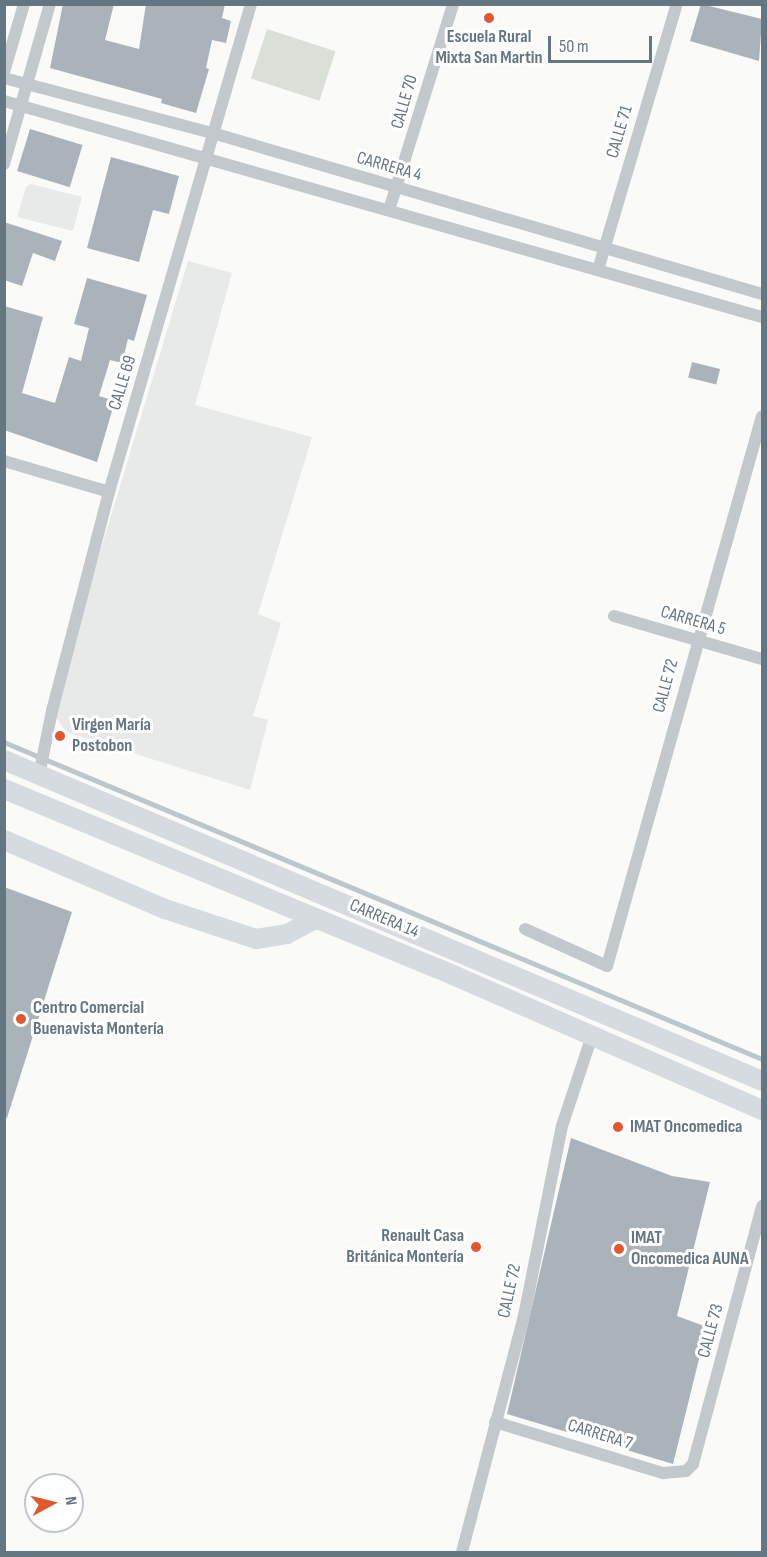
<!DOCTYPE html>
<meta charset="utf-8">
<style>
body{margin:0}
#map{position:relative;width:767px;height:1557px;overflow:hidden;background:#fafaf8;font-family:"Sofia Sans Condensed",sans-serif}
div>[style]{position:absolute}
.built>*{inset:0;background:#e8e9e9}
.green>*{inset:0;background:#dadfd7;transform-origin:0 0}
.stream>*{height:4.5px;margin:-2.25px;padding:0 2.25px;transform-origin:2.25px;border-radius:2.25px;background:#bbc7cb}
.building>*{inset:0;background:#aab3b9;transform-origin:0 0}
.street>*{height:12px;margin:-6px;padding:0 6px;transform-origin:6px;border-radius:6px;background:#c3c8cc}
.primary>*{height:20px;margin:-10px;padding:0 10px;transform-origin:10px;border-radius:10px;background:#d6dbdf}
.dots>*{width:16px;height:16px;translate:-50% -50%;box-sizing:border-box;border:3px solid #fff;border-radius:50%}
span{translate:-50% -50%;white-space:nowrap;text-align:center;line-height:1.15;-webkit-text-stroke:6px #fff;paint-order:stroke}
.poi-label{font-size:18px;color:#657683;font-weight:700}
.left{translate:0 -50%;text-align:left}
.right{translate:-100% -50%;text-align:right}
.street-label{font-size:18px;color:#657683}
.frame{position:absolute;inset:0;border:6px solid #657683;pointer-events:none}
.north{position:absolute;left:24px;top:1473px;width:60px;height:60px;box-sizing:border-box;background:#fff;border:2px solid #c1c8cd;border-radius:50%;rotate:83deg;font-size:16px;font-weight:700;line-height:24px;text-align:center;color:#657683}
.north::after{content:'';display:block;margin:auto;width:21px;height:27px;background:#e4572e;clip-path:polygon(50% 0,100% 100%,50% 72%,0 100%)}
.scale{position:absolute;left:548px;top:36px;width:104px;height:27px;box-sizing:border-box;border:3px solid #657683;border-top:0;padding-left:8px;font-size:18px;line-height:21px;white-space:nowrap;color:#657683;-webkit-text-stroke:4px #fff;paint-order:stroke}
</style>
<div id="map">
<div class="built">
<i style="clip-path:polygon(31px 184px,82px 197px,73px 231px,17px 217px,26px 187px)"></i>
<i style="clip-path:polygon(188px 261px,232px 273px,195px 405px,312px 437px,258px 614px,281px 623px,253px 716px,268px 720px,250px 790px,66px 732px,52px 711px)"></i>
</div>
<div class="green">
<i style="left:267px;top:29px;width:72px;height:52px;rotate:18deg"></i>
</div>
<div class="stream">
<i style="left:4px;top:742px;width:822px;rotate:22.69deg"></i>
</div>
<div class="building">
<i style="clip-path:polygon(63px 4px,114px 4px,105px 40px,139px 49px,146px 4px,225px 4px,222px 18px,231px 21px,226px 43px,212px 40px,206px 68px,209px 69px,196px 113px,161px 103px,162px 99px,50px 68px)"></i>
<i style="clip-path:polygon(701px 4px,762px 19px,759px 61px,690px 41px)"></i>
<i style="left:30px;top:129px;width:55px;height:44px;rotate:17deg"></i>
<i style="clip-path:polygon(111px 157px,179px 176px,169px 214px,153px 210px,139px 262px,87px 248px)"></i>
<i style="clip-path:polygon(4px 222px,62px 241px,55px 261px,33px 253px,22px 286px,4px 280px)"></i>
<i style="clip-path:polygon(87px 278px,147px 295px,134px 341px,128px 339px,122px 363px,110px 360px,99px 396px,115px 401px,97px 462px,4px 430px,4px 306px,43px 317px,22px 393px,55px 403px,69px 357px,81px 361px,89px 328px,74px 324px)"></i>
<i style="left:692px;top:362px;width:29px;height:16px;rotate:14deg"></i>
<i style="clip-path:polygon(4px 887px,72px 912px,7px 1118px,4px 1117px)"></i>
<i style="clip-path:polygon(571px 1138px,672px 1176px,710px 1182px,677px 1316px,707px 1327px,673px 1464px,507px 1414px)"></i>
</div>
<div class="street">
<i style="left:4px;top:72px;width:71px;rotate:-73.6deg"></i>
<i style="left:4px;top:78px;width:219px;rotate:14.8deg"></i>
<i style="left:216px;top:134px;width:569px;rotate:16.33deg"></i>
<i style="left:4px;top:101px;width:788px;rotate:15.91deg"></i>
<i style="left:4px;top:164px;width:166px;rotate:-74deg"></i>
<i style="left:389px;top:210px;width:216px;rotate:-72.7deg"></i>
<i style="left:598px;top:270px;width:277px;rotate:-73.5deg"></i>
<i style="left:4px;top:461px;width:109px;rotate:16.4deg"></i>
<i style="left:614px;top:616px;width:154px;rotate:16.2deg"></i>
<i style="left:39px;top:775px;width:65px;rotate:-78.5deg"></i>
<i style="left:52px;top:711px;width:226px;rotate:-75.4deg"></i>
<i style="left:109px;top:492px;width:508px;rotate:-73.78deg"></i>
<i style="left:525px;top:929px;width:90px;rotate:24.3deg"></i>
<i style="left:607px;top:966px;width:571px;rotate:-74.26deg"></i>
<i style="left:495px;top:1422px;width:176px;rotate:16.9deg"></i>
<i style="left:663px;top:1473px;width:23px;rotate:-5deg"></i>
<i style="left:686px;top:1471px;width:10px;rotate:-45deg"></i>
<i style="left:693px;top:1464px;width:267px;rotate:-75deg"></i>
<i style="left:462px;top:1552px;width:244px;rotate:-75.3deg"></i>
<i style="left:524px;top:1316px;width:194px;rotate:-78.7deg"></i>
<i style="left:562px;top:1126px;width:95px;rotate:-71.6deg"></i>
</div>
<div class="primary">
<i style="left:4px;top:760px;width:823px;rotate:22.95deg"></i>
<i style="left:4px;top:789px;width:469px;rotate:22.5deg"></i>
<i style="left:437px;top:968px;width:355px;rotate:23.6deg"></i>
<i style="left:4px;top:840px;width:175px;rotate:23.2deg"></i>
<i style="left:165px;top:909px;width:96px;rotate:18.2deg"></i>
<i style="left:256px;top:939px;width:31px;rotate:-9deg"></i>
<i style="left:287px;top:934px;width:32px;rotate:-28deg"></i>
</div>
<div class="dots">
<i style="left:489px;top:18px;background:#e4572e"></i>
<i style="left:60px;top:736px;background:#e4572e"></i>
<i style="left:21px;top:1019px;background:#e4572e"></i>
<i style="left:618px;top:1127px;background:#e4572e"></i>
<i style="left:476px;top:1247px;background:#e4572e"></i>
<i style="left:619px;top:1249px;background:#e4572e"></i>
</div>
<div class="poi-label">
<span style="left:489px;top:48px">Escuela Rural<br>Mixta San Martin</span>
<span class="left" style="left:72px;top:736px">Virgen María<br>Postobon</span>
<span class="left" style="left:33px;top:1019px">Centro Comercial<br>Buenavista Montería</span>
<span class="left" style="left:630px;top:1127px">IMAT Oncomedica</span>
<span class="right" style="left:464px;top:1247px">Renault Casa<br>Británica Montería</span>
<span class="left" style="left:631px;top:1249px">IMAT<br>Oncomedica AUNA</span>
</div>
<div class="street-label">
<span style="left:405px;top:102px;rotate:-74deg">CALLE 70</span>
<span style="left:620px;top:132px;rotate:-74deg">CALLE 71</span>
<span style="left:389px;top:167px;rotate:16deg">CARRERA 4</span>
<span style="left:123px;top:383px;rotate:-73deg">CALLE 69</span>
<span style="left:693px;top:621px;rotate:16deg">CARRERA 5</span>
<span style="left:666px;top:686px;rotate:-75deg">CALLE 72</span>
<span style="left:384px;top:919px;rotate:23deg">CARRERA 14</span>
<span style="left:510px;top:1291px;rotate:-78deg">CALLE 72</span>
<span style="left:711px;top:1331px;rotate:-75deg">CALLE 73</span>
<span style="left:600px;top:1435px;rotate:17deg">CARRERA 7</span>
</div>
<div class="frame"></div>
<div class="north">N</div>
<div class="scale">50 m</div>
</div>
